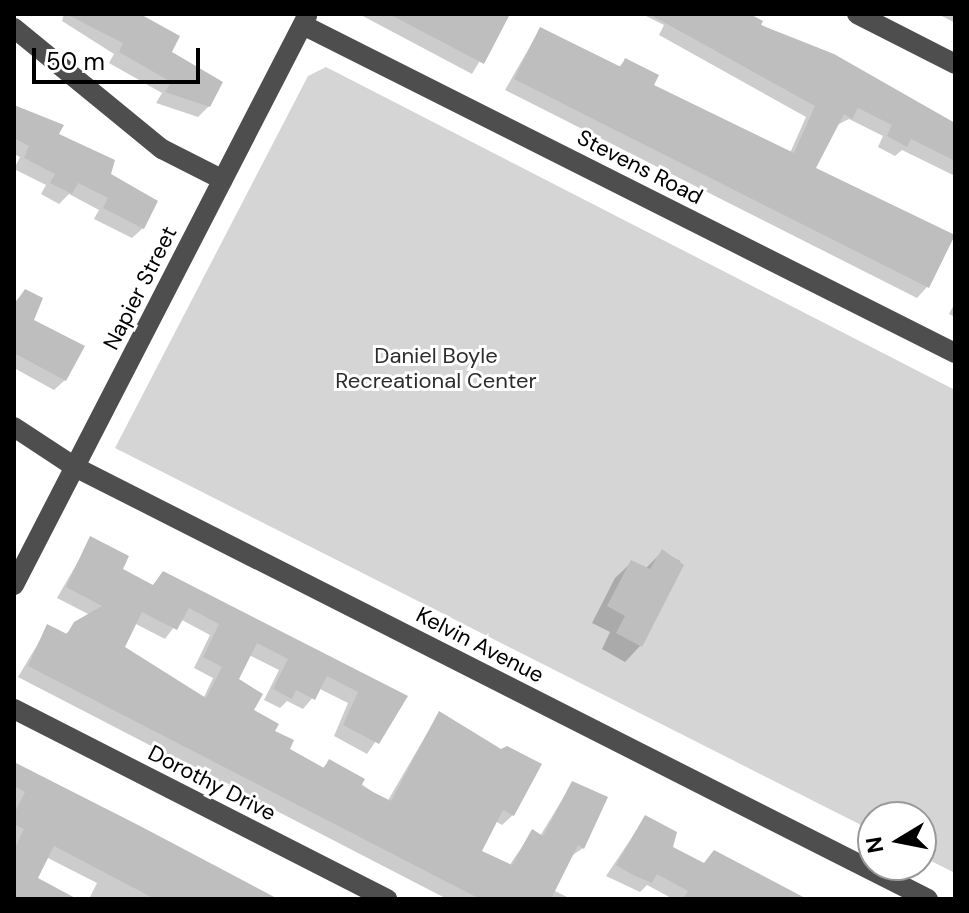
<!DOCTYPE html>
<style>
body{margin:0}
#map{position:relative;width:969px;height:913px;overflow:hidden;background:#fff;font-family:"DM Sans",sans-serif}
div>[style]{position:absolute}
.green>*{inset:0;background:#d5d5d5}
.shadow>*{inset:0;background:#0003}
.building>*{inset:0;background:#bebebe}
.minor>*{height:20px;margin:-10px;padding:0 10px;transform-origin:10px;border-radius:10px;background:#4e4e4e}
span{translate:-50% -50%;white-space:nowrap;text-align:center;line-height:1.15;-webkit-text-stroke:6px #fff;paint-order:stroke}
.street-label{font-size:22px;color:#000}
.park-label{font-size:22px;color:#2c2c2c}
.frame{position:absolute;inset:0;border:16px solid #000;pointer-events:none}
.north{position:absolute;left:857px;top:801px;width:80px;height:80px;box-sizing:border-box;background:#fff;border:2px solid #999;border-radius:50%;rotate:260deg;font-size:22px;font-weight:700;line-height:32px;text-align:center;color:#000}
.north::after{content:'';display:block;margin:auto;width:28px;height:36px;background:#000;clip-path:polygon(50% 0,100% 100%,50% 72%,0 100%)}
.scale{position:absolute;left:32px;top:48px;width:168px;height:36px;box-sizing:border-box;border:4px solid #000;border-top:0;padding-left:10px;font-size:24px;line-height:28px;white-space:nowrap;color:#000;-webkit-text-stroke:6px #fff;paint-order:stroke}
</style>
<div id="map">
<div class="green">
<i style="clip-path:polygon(326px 67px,955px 390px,955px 873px,921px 856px,921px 817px,873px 817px,873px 831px,115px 448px,308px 76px)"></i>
</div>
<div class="shadow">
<i style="clip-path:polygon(64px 14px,135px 14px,209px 106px,198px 117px,156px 103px,162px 93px,109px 63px,114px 54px,62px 21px)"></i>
<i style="clip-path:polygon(359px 14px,508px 14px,472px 74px)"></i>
<i style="clip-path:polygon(642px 14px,740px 14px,955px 125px,955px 176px,902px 150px,895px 156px,878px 147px,883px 136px,849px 119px,835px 126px,813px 169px,927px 287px,917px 298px,505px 90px,540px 29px,618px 68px,625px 60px,652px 86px,790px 153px,806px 117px,659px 35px,664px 25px)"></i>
<i style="clip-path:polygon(938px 14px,955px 14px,955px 23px)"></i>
<i style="clip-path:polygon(14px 106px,109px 175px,143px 228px,132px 238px,94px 219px,99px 210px,69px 194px,59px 204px,41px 194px,46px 185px,14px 169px,20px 157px,14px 154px)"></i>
<i style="clip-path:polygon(25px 291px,32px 320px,65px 380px,54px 390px,14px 368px,14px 303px)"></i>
<i style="clip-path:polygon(955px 303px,955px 317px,949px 314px)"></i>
<i style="clip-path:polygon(evenodd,91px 539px,120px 570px,152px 586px,164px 573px,406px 697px,367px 754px,334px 736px,348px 703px,320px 689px,303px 709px,287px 701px,280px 708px,264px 700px,279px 670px,249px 655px,236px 680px,252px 710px,288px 750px,322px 769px,329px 761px,387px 802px,439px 713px,513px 815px,502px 825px,495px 821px,479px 851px,509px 866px,532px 832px,540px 836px,572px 784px,583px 848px,570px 857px,553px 890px,571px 899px,447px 899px,18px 677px,48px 627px,64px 635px,90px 615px,57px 598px,91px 539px,180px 619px,210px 635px,194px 668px,213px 678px,203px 699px,122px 648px,134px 623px,165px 639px,180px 619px)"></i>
<i style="clip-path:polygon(662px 552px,680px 561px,641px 645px,625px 662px,602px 649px,610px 632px,592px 623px,615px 578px,632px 562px,646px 568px)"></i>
<i style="clip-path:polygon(14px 764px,273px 899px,89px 899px,97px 883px,46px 857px,35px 879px,73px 899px,14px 899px)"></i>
<i style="clip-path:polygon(645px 818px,671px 848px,702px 865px,803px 899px,673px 899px,647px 885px,640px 892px,606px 876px)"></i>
</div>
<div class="building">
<i style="clip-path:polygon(66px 14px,140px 14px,180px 36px,172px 52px,223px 82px,210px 107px,165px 92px,171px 82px,119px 52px,123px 43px)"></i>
<i style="clip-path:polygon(389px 14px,510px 14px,484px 64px)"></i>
<i style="clip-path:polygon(649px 14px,750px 14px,763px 21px,761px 25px,834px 54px,955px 123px,955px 161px,911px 139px,907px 147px,887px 136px,892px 125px,858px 108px,852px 119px,844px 114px,816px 168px,955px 235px,929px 288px,514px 79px,540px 27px,621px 67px,625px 58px,659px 75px,654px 85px,794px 153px,815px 106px)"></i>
<i style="clip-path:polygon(14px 105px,64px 125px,59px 134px,115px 160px,111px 174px,158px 201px,144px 229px,103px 208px,108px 198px,78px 183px,72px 194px,50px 183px,55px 174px,24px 158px,29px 146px,14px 138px)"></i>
<i style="clip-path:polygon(25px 289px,43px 298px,34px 320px,85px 346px,66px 381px,14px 353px,14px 305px)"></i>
<i style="clip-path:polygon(evenodd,90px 536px,129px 556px,123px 569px,153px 585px,163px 571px,408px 696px,379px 744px,343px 725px,358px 692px,327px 676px,315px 700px,296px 690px,292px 699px,273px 689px,288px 659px,257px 643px,239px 679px,263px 694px,254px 710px,279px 724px,275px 731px,294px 740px,290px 749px,324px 768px,329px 759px,365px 779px,361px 786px,391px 801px,439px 711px,501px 749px,507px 746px,542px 764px,514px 816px,503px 810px,482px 851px,512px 865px,532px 829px,543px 836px,572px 781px,608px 797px,584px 849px,578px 845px,551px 899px,480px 899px,28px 666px,47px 624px,67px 634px,74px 622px,102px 606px,66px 587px,90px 536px,189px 608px,219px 624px,203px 657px,222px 667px,206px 698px,125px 647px,142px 612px,177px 630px,189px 608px)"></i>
<i style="clip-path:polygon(662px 549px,684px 565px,642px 647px,616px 633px,625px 616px,607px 606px,631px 560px,650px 569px)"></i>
<i style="clip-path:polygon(14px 762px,142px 827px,278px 899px,155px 899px,54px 846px,38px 878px,77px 899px,14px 899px,14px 850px,24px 829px,14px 824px,14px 814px,25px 792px,14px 786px)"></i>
<i style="clip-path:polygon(645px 815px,677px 832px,673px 847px,704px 863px,714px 850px,807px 899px,683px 899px,688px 891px,657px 874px,652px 883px,633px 875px,616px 865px)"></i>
</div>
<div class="minor">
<i style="left:857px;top:14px;width:110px;rotate:27deg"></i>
<i style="left:303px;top:25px;width:730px;rotate:26.71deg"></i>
<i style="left:14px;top:28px;width:191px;rotate:39.3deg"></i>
<i style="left:162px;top:149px;width:68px;rotate:26.9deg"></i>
<i style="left:14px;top:427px;width:73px;rotate:33.3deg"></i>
<i style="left:75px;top:467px;width:956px;rotate:26.86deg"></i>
<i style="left:14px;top:585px;width:640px;rotate:-62.75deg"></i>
<i style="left:14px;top:709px;width:419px;rotate:27deg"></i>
</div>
<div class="street-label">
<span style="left:640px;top:167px;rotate:27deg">Stevens Road</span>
<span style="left:140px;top:288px;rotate:-63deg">Napier Street</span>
<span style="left:480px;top:645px;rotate:27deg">Kelvin Avenue</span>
<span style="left:212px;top:783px;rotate:27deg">Dorothy Drive</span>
</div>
<div class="park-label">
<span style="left:436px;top:368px">Daniel Boyle<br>Recreational Center</span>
</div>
<div class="frame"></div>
<div class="north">N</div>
<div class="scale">50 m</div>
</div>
